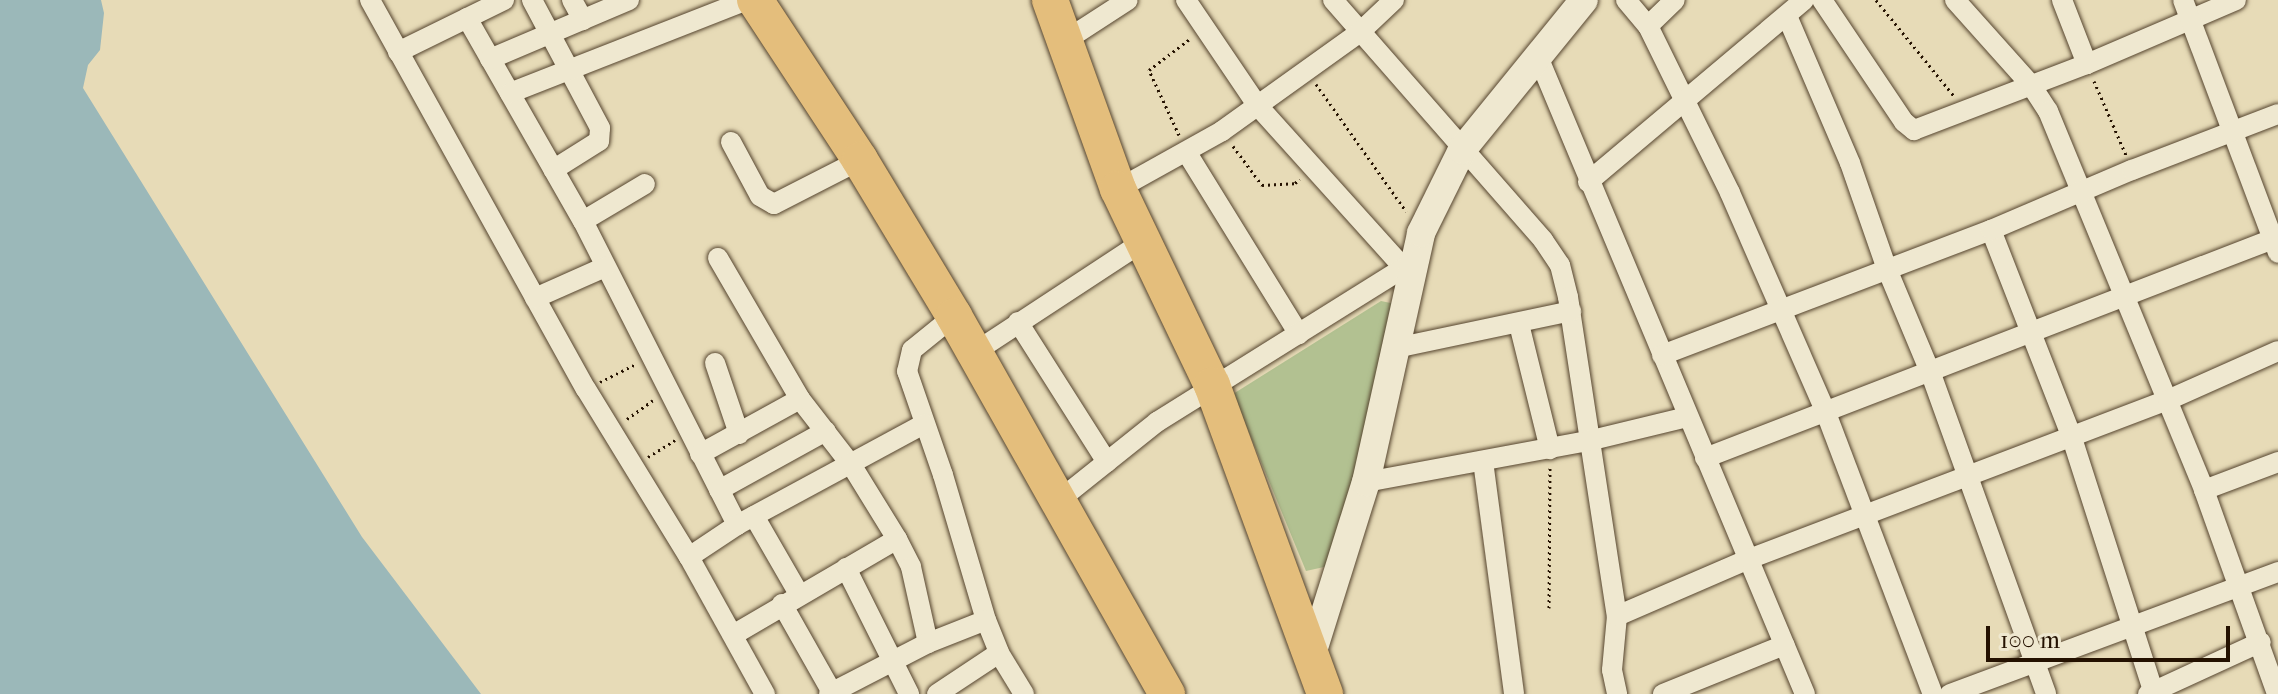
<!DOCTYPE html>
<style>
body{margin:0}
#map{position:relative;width:2278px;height:694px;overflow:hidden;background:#e7dbb7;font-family:"IM FELL French Canon",serif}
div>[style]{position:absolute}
.green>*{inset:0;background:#b2c191}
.water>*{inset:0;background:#9bb8b9}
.path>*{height:3px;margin-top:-1.5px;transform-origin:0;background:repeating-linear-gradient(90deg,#241100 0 2px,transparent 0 6px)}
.roads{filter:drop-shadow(0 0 2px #55442e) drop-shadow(0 0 2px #55442e)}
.street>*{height:20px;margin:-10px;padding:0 10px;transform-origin:10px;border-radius:10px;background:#efe8d0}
.secondary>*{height:28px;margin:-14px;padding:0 14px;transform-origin:14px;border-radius:14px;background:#efe8d0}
.highway>*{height:36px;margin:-18px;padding:0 18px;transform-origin:18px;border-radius:18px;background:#e4be7c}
span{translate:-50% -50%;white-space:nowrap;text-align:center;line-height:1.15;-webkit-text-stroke:6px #efe8d0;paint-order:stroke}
.scale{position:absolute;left:1986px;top:626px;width:244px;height:36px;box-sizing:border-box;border:4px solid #241100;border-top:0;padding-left:10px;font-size:24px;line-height:28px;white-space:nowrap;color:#241100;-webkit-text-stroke:6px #efe8d0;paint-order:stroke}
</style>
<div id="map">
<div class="green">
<i style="clip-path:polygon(1381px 301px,1400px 305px,1342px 563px,1306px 571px,1233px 394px)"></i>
</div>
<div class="water">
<i style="clip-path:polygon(0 0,101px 0,104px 13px,100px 50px,88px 65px,83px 88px,362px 537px,481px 694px,0 694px)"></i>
</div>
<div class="path">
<i style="left:1876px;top:0;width:124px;rotate:50.9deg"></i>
<i style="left:2094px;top:81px;width:81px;rotate:66.6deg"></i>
<i style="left:1316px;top:84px;width:156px;rotate:54.7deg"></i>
<i style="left:1179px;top:135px;width:72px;rotate:-114.8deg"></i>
<i style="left:1149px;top:70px;width:53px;rotate:-37.3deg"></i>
<i style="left:1233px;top:146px;width:49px;rotate:53.4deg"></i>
<i style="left:1262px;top:185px;width:33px;rotate:-3deg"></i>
<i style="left:1295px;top:183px;width:6px;rotate:-39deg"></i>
<i style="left:600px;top:382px;width:40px;rotate:-26.6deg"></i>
<i style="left:627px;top:419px;width:32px;rotate:-36deg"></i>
<i style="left:648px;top:457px;width:32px;rotate:-32deg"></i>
<i style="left:1549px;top:608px;width:140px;rotate:-89.6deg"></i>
</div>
<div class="roads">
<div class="street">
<i style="left:370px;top:0;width:445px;rotate:61deg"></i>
<i style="left:586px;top:389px;width:197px;rotate:58.5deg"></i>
<i style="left:689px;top:557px;width:157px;rotate:61deg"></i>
<i style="left:532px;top:0;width:145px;rotate:62deg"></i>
<i style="left:600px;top:128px;width:13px;rotate:94deg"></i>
<i style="left:599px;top:141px;width:54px;rotate:147.8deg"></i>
<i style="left:572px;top:0;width:23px;rotate:61deg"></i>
<i style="left:1186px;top:0;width:127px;rotate:55.9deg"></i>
<i style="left:1257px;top:105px;width:229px;rotate:48deg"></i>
<i style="left:1333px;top:0;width:319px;rotate:48.8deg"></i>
<i style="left:1543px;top:240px;width:30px;rotate:56deg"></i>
<i style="left:1560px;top:265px;width:33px;rotate:76deg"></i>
<i style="left:1568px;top:297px;width:323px;rotate:81.3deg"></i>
<i style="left:1617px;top:616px;width:54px;rotate:95.3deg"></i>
<i style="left:1612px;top:670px;width:25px;rotate:78deg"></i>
<i style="left:1626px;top:0;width:34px;rotate:50deg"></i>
<i style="left:1648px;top:26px;width:186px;rotate:63.8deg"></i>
<i style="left:1730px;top:193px;width:240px;rotate:66.4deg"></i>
<i style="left:1826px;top:413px;width:301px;rotate:69.2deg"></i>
<i style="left:1822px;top:0;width:147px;rotate:56.1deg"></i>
<i style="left:1904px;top:122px;width:13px;rotate:39deg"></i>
<i style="left:1914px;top:130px;width:185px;rotate:-20.9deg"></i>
<i style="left:2087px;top:64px;width:162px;rotate:-23.2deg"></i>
<i style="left:1955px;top:0;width:114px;rotate:48.2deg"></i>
<i style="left:2031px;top:85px;width:31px;rotate:57deg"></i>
<i style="left:2048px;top:111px;width:410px;rotate:67.6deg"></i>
<i style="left:2204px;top:490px;width:217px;rotate:70.3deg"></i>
<i style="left:2062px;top:0;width:69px;rotate:68.7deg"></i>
<i style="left:2183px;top:0;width:270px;rotate:69.4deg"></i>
<i style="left:1787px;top:16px;width:160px;rotate:66.8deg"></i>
<i style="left:1850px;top:163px;width:112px;rotate:70.8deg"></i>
<i style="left:1887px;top:269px;width:114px;rotate:67.3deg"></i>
<i style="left:1931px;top:374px;width:340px;rotate:70.2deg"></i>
<i style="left:467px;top:18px;width:234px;rotate:60.3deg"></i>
<i style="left:583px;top:221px;width:341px;rotate:63.1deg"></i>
<i style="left:1648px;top:26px;width:37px;rotate:-44deg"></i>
<i style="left:1063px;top:42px;width:77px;rotate:-32.9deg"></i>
<i style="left:398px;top:52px;width:118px;rotate:-26.1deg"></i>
<i style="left:490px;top:59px;width:151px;rotate:-23deg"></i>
<i style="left:1539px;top:59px;width:688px;rotate:67.27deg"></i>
<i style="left:510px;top:93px;width:255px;rotate:-21.4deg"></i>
<i style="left:731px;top:142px;width:61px;rotate:61.8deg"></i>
<i style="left:760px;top:196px;width:16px;rotate:30deg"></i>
<i style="left:774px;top:204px;width:97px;rotate:-27.1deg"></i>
<i style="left:1187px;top:153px;width:213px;rotate:58.3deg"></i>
<i style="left:1588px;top:182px;width:282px;rotate:-40.1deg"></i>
<i style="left:1118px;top:189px;width:119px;rotate:-29.1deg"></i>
<i style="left:1222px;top:131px;width:168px;rotate:-35.6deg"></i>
<i style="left:1359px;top:33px;width:48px;rotate:-43.3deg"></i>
<i style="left:583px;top:221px;width:72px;rotate:-30.8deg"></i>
<i style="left:1991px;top:230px;width:220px;rotate:68.7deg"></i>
<i style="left:2071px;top:435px;width:272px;rotate:72.2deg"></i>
<i style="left:718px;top:258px;width:163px;rotate:59.8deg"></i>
<i style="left:800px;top:399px;width:85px;rotate:52.2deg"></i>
<i style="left:852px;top:466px;width:86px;rotate:58.3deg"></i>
<i style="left:897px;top:539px;width:31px;rotate:63deg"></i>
<i style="left:911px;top:567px;width:78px;rotate:77.4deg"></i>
<i style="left:535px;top:298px;width:77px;rotate:-23.9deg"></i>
<i style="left:954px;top:316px;width:54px;rotate:141deg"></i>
<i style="left:912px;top:350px;width:22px;rotate:103deg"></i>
<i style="left:907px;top:371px;width:110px;rotate:70.9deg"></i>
<i style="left:943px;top:475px;width:151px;rotate:73.5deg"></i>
<i style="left:986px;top:620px;width:35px;rotate:68deg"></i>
<i style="left:999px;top:653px;width:48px;rotate:58.6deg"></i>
<i style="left:1018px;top:322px;width:166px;rotate:57.6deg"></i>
<i style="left:1519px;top:324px;width:129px;rotate:76.1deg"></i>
<i style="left:1396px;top:348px;width:179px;rotate:-11.9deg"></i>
<i style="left:975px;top:352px;width:202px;rotate:-33.3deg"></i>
<i style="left:1662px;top:355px;width:352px;rotate:-20.8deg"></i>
<i style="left:1991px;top:230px;width:153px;rotate:-23.1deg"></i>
<i style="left:2132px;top:170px;width:156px;rotate:-21deg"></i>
<i style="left:715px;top:363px;width:75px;rotate:71.3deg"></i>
<i style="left:700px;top:454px;width:114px;rotate:-28.8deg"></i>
<i style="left:1705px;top:458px;width:614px;rotate:-21.09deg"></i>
<i style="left:1483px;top:461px;width:235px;rotate:82.4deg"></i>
<i style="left:1366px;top:482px;width:226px;rotate:-10.5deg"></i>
<i style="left:1588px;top:441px;width:102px;rotate:-13.6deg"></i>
<i style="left:719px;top:490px;width:122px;rotate:-28.9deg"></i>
<i style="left:2204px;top:490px;width:79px;rotate:-20.7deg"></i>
<i style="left:1058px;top:501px;width:127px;rotate:-38.6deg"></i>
<i style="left:1157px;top:422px;width:289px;rotate:-32deg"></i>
<i style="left:754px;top:516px;width:90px;rotate:60deg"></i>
<i style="left:689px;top:557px;width:58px;rotate:-33.7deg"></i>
<i style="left:737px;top:525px;width:213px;rotate:-28.4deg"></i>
<i style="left:846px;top:568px;width:141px;rotate:63.4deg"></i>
<i style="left:782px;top:604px;width:103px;rotate:60.5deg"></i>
<i style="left:1617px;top:616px;width:144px;rotate:-23.4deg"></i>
<i style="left:1749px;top:559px;width:448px;rotate:-20.8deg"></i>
<i style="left:2168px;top:400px;width:120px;rotate:-24deg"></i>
<i style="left:733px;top:635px;width:190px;rotate:-30.3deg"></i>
<i style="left:829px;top:694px;width:111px;rotate:-27.3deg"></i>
<i style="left:928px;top:643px;width:62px;rotate:-21.6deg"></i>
<i style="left:937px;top:694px;width:74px;rotate:-33.5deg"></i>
<i style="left:1663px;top:694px;width:131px;rotate:-22deg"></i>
<i style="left:1950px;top:694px;width:350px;rotate:-20.4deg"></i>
<i style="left:2148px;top:694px;width:124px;rotate:-24.7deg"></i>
</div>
<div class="secondary">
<i style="left:1312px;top:654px;width:180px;rotate:-72.6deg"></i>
<i style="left:1366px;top:482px;width:255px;rotate:-77.5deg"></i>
<i style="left:1421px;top:233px;width:93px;rotate:-63.7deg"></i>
<i style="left:1462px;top:150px;width:193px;rotate:-50.9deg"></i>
</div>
<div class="highway">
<i style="left:755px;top:0;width:191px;rotate:56.7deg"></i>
<i style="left:860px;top:160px;width:182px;rotate:58.9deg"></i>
<i style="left:954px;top:316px;width:434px;rotate:60.6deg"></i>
<i style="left:1050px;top:0;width:201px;rotate:70.2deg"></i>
<i style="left:1118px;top:189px;width:217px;rotate:64.4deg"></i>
<i style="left:1212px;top:385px;width:329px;rotate:69.9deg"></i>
</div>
</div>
<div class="scale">100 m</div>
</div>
